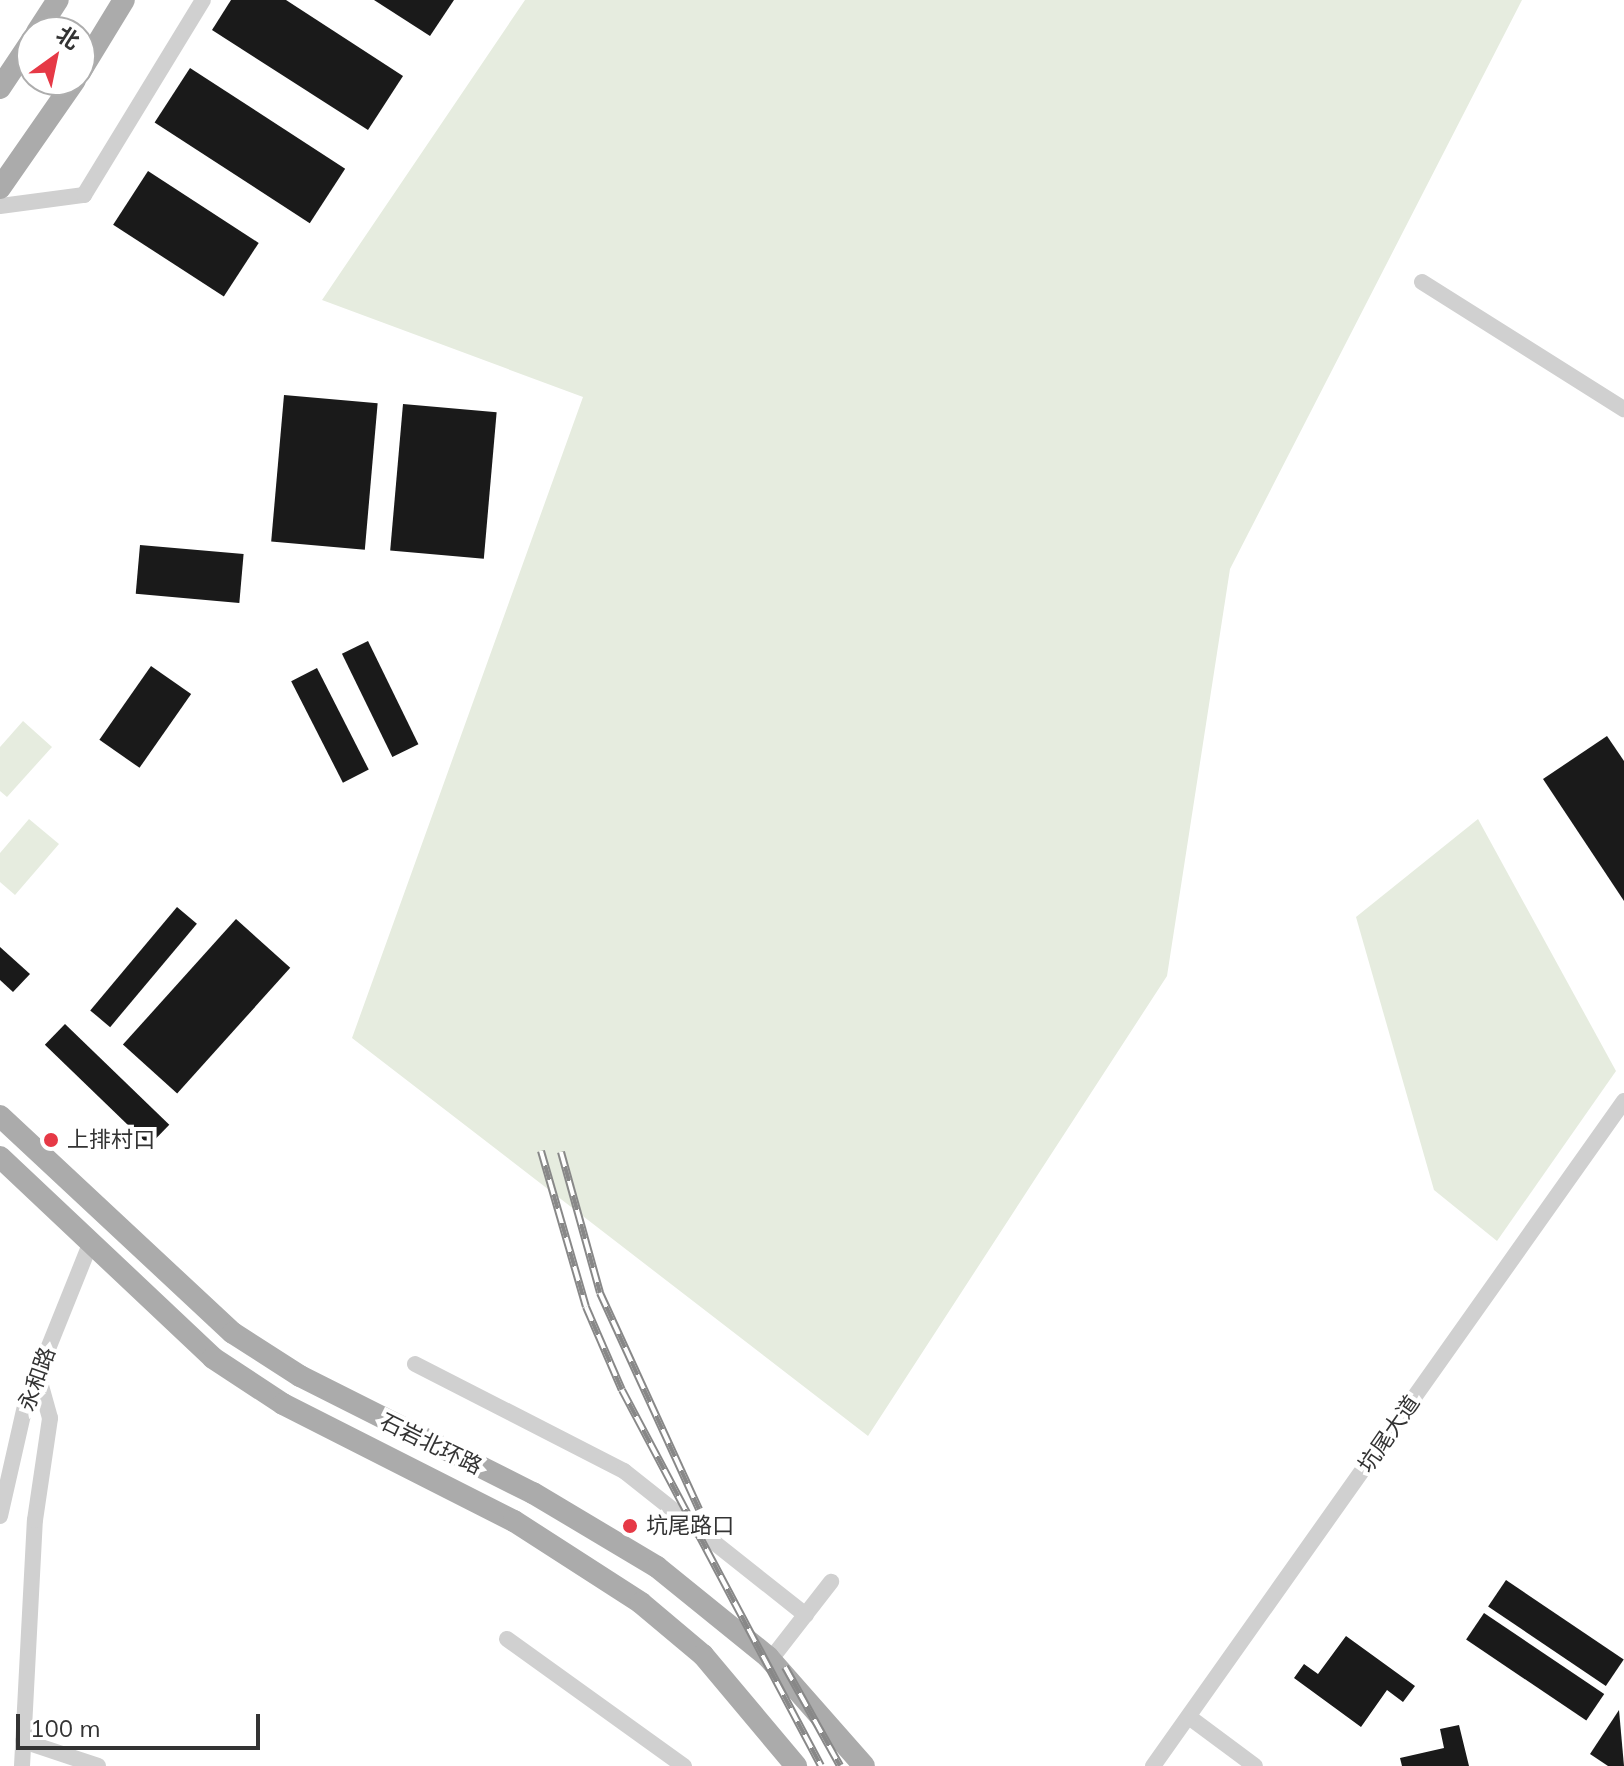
<!DOCTYPE html>
<meta charset="utf-8">
<style>
body{margin:0}
#map{position:relative;width:1624px;height:1766px;overflow:hidden;background:#fff;font-family:Mulish,"Noto Sans SC",sans-serif}
div>[style]{position:absolute}
.green>*{inset:0;background:#e6ecdf}
.building>*{inset:0;background:#1a1a1a;transform-origin:0 0}
.minor>*{height:16px;margin:-8px;padding:0 8px;transform-origin:8px;border-radius:8px;background:#d0d0d0}
.major>*{height:22px;margin:-11px;padding:0 11px;transform-origin:11px;border-radius:11px;background:#ababab}
.rail>*{height:8px;margin-top:-4px;transform-origin:0;background:repeating-linear-gradient(90deg,#fff 0 15px,#888 0 30px);box-sizing:border-box;border-block:2px solid #888}
.dots>*{width:22px;height:22px;translate:-50% -50%;box-sizing:border-box;border:4px solid #fff;border-radius:50%}
span{translate:-50% -50%;white-space:nowrap;text-align:center;line-height:1.15;-webkit-text-stroke:8px #fff;paint-order:stroke}
.poi-label{font-size:22px;color:#333}
.left{translate:0 -50%;text-align:left}
.street-label{font-size:22px;color:#333}
.north{position:absolute;left:16px;top:16px;width:80px;height:80px;box-sizing:border-box;background:#fff;border:2px solid #adadad;border-radius:50%;rotate:33deg;font-size:22px;font-weight:700;line-height:32px;text-align:center;color:#333}
.north::after{content:'';display:block;margin:auto;width:28px;height:36px;background:#e63946;clip-path:polygon(50% 0,100% 100%,50% 72%,0 100%)}
.scale{position:absolute;left:16px;top:1714px;width:244px;height:36px;box-sizing:border-box;border:4px solid #333;border-top:0;padding-left:10px;font-size:24px;line-height:28px;white-space:nowrap;color:#333;-webkit-text-stroke:6px #fff;paint-order:stroke}
</style>
<div id="map">
<div class="green">
<i style="clip-path:polygon(525px 0,1522px 0,1230px 569px,1167px 976px,868px 1436px,352px 1038px,583px 397px,322px 300px)"></i>
<i style="clip-path:polygon(23px 721px,52px 747px,7px 797px,0 791px,0 747px)"></i>
<i style="clip-path:polygon(29px 819px,59px 844px,15px 895px,0 882px,0 853px)"></i>
<i style="clip-path:polygon(1478px 819px,1616px 1071px,1497px 1241px,1434px 1190px,1356px 917px)"></i>
</div>
<div class="building">
<i style="clip-path:polygon(231px 0,286px 0,403px 76px,368px 130px,212px 30px)"></i>
<i style="clip-path:polygon(374px 0,454px 0,430px 36px)"></i>
<i style="left:190px;top:68px;width:185px;height:65px;rotate:33deg"></i>
<i style="left:148px;top:171px;width:132px;height:64px;rotate:33deg"></i>
<i style="left:284px;top:395px;width:94px;height:147px;rotate:5deg"></i>
<i style="left:403px;top:404px;width:94px;height:147px;rotate:5deg"></i>
<i style="left:140px;top:545px;width:104px;height:49px;rotate:5deg"></i>
<i style="left:368px;top:641px;width:115px;height:29px;rotate:64deg"></i>
<i style="left:151px;top:666px;width:49px;height:90px;rotate:35deg"></i>
<i style="left:317px;top:668px;width:114px;height:29px;rotate:63deg"></i>
<i style="clip-path:polygon(1607px 736px,1624px 761px,1624px 901px,1543px 779px)"></i>
<i style="left:177px;top:907px;width:26px;height:135px;rotate:40deg"></i>
<i style="left:236px;top:919px;width:73px;height:169px;rotate:42deg"></i>
<i style="clip-path:polygon(0 947px,30px 974px,13px 992px,0 980px)"></i>
<i style="left:65px;top:1024px;width:145px;height:29px;rotate:44deg"></i>
<i style="left:1506px;top:1580px;width:142px;height:32px;rotate:34deg"></i>
<i style="left:1484px;top:1613px;width:145px;height:32px;rotate:34deg"></i>
<i style="clip-path:polygon(1346px 1636px,1415px 1686px,1403px 1702px,1387px 1690px,1361px 1727px,1294px 1678px,1304px 1664px,1318px 1674px)"></i>
<i style="clip-path:polygon(1619px 1710px,1624px 1766px,1608px 1766px,1590px 1754px)"></i>
<i style="clip-path:polygon(1459px 1725px,1469px 1766px,1402px 1766px,1400px 1758px,1444px 1748px,1440px 1729px)"></i>
</div>
<div class="minor">
<i style="left:0;top:206px;width:85px;rotate:-7.5deg"></i>
<i style="left:84px;top:195px;width:228px;rotate:-58.6deg"></i>
<i style="left:1422px;top:282px;width:239px;rotate:32.2deg"></i>
<i style="left:415px;top:1364px;width:235px;rotate:27.1deg"></i>
<i style="left:624px;top:1471px;width:232px;rotate:38.4deg"></i>
<i style="left:0;top:1516px;width:113px;rotate:-77.2deg"></i>
<i style="left:25px;top:1406px;width:171px;rotate:-68.1deg"></i>
<i style="left:507px;top:1639px;width:218px;rotate:35.7deg"></i>
<i style="left:771px;top:1659px;width:98px;rotate:-52.1deg"></i>
<i style="left:1189px;top:1717px;width:82px;rotate:36.6deg"></i>
<i style="left:23px;top:1741px;width:79px;rotate:18.4deg"></i>
<i style="left:22px;top:1766px;width:246px;rotate:-87deg"></i>
<i style="left:35px;top:1520px;width:103px;rotate:-81.6deg"></i>
<i style="left:50px;top:1418px;width:45px;rotate:-105.6deg"></i>
<i style="left:1153px;top:1766px;width:815px;rotate:-54.69deg"></i>
</div>
<div class="major">
<i style="left:37px;top:32px;width:38px;rotate:-57deg"></i>
<i style="left:80px;top:72px;width:84px;rotate:-58.6deg"></i>
<i style="left:0;top:88px;width:58px;rotate:-56.3deg"></i>
<i style="left:0;top:188px;width:131px;rotate:-55.2deg"></i>
<i style="left:0;top:1116px;width:318px;rotate:43deg"></i>
<i style="left:233px;top:1333px;width:80px;rotate:32.7deg"></i>
<i style="left:300px;top:1376px;width:261px;rotate:26.7deg"></i>
<i style="left:533px;top:1493px;width:144px;rotate:30.8deg"></i>
<i style="left:657px;top:1567px;width:143px;rotate:39deg"></i>
<i style="left:768px;top:1657px;width:145px;rotate:48.6deg"></i>
<i style="left:0;top:1157px;width:293px;rotate:43.3deg"></i>
<i style="left:213px;top:1358px;width:84px;rotate:33.3deg"></i>
<i style="left:283px;top:1404px;width:259px;rotate:26.9deg"></i>
<i style="left:514px;top:1521px;width:151px;rotate:32.8deg"></i>
<i style="left:641px;top:1603px;width:81px;rotate:40deg"></i>
<i style="left:703px;top:1655px;width:145px;rotate:50deg"></i>
</div>
<div class="rail">
<i style="left:541px;top:1151px;width:162px;rotate:73.9deg"></i>
<i style="left:586px;top:1307px;width:90px;rotate:66.6deg"></i>
<i style="left:622px;top:1390px;width:425px;rotate:62.1deg"></i>
<i style="left:561px;top:1152px;width:146px;rotate:74.5deg"></i>
<i style="left:600px;top:1293px;width:238px;rotate:65.4deg"></i>
<i style="left:785px;top:1667px;width:113px;rotate:60.9deg"></i>
</div>
<div class="dots">
<i style="left:51px;top:1140px;background:#e63946"></i>
<i style="left:630px;top:1526px;background:#e63946"></i>
</div>
<div class="poi-label">
<span class="left" style="left:67px;top:1140px">上排村口</span>
<span class="left" style="left:646px;top:1526px">坑尾路口</span>
</div>
<div class="street-label">
<span style="left:37px;top:1379px;rotate:-70deg">永和路</span>
<span style="left:1389px;top:1434px;rotate:-55deg">坑尾大道</span>
<span style="left:431px;top:1444px;rotate:26deg">石岩北环路</span>
</div>
<div class="north">北</div>
<div class="scale">100 m</div>
</div>
